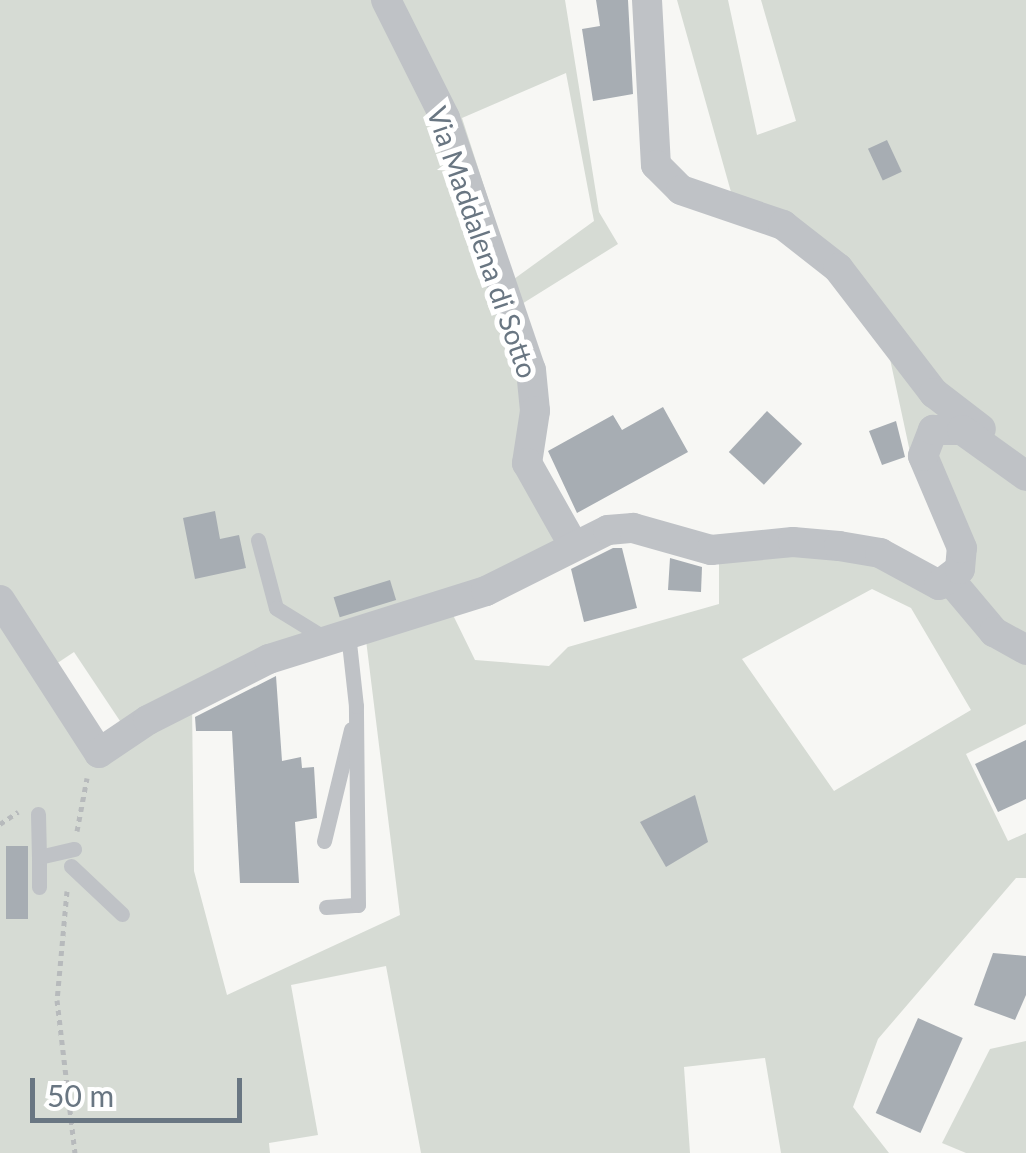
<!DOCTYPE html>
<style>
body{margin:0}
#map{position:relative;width:1026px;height:1153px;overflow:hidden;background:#f7f7f4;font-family:Lato,sans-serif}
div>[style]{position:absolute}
.green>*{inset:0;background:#d6dbd4}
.building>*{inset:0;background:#a7adb3;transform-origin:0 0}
.path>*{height:5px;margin-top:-2.5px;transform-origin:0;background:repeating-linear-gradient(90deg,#b7babc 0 5px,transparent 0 10px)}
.lane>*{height:15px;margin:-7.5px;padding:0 7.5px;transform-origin:7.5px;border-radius:7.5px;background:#bfc2c6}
.street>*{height:30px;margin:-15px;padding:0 15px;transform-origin:15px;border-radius:15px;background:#bfc2c6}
span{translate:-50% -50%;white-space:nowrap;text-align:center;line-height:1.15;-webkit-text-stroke:10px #fff;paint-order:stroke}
.street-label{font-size:28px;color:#697682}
.scale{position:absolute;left:30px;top:1078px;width:212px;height:45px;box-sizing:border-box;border:5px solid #697682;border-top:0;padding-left:12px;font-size:30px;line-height:35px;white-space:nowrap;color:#697682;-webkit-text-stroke:8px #fff;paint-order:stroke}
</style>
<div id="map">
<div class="green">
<i style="clip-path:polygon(evenodd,0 0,379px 0,435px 126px,525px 387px,555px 541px,445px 596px,122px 724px,74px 652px,38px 676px,107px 765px,192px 703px,194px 871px,227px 995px,400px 915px,366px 640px,453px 615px,475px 660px,549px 666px,568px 647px,719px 604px,719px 555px,791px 547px,940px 575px,953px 554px,913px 466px,890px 359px,894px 332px,731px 192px,677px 0,728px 0,757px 135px,796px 121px,761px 0,1026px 0,1026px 724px,966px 754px,1008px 841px,1026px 833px,1026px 878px,1016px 878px,878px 1039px,853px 1107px,889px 1153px,781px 1153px,765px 1058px,684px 1067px,690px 1153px,421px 1153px,386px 966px,291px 985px,318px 1135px,269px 1143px,270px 1153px,0 1153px,0 0,872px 589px,911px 608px,971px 710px,834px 791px,742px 659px,872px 589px)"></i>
<i style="clip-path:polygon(evenodd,401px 0,565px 0,599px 212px,618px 244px,517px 307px,401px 0,566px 73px,594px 221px,514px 279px,462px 118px,566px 73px)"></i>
<i style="clip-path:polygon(1026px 1041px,1026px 1153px,966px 1153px,942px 1143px,990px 1049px)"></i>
</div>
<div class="building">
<i style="clip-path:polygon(596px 0,628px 0,633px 94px,593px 101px,582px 29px,600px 26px)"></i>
<i style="left:887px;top:140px;width:35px;height:21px;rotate:65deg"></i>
<i style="clip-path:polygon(663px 407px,688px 452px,577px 513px,548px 451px,613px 415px,622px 430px)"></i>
<i style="left:767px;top:411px;width:48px;height:56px;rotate:43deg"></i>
<i style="clip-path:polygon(896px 421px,905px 457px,882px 465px,869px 431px)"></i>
<i style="clip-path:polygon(215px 511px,220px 539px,239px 535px,246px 568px,195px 579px,183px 518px)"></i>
<i style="clip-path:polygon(613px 548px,622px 548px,637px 608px,584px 622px,571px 569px)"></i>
<i style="clip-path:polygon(670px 558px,702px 567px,701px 592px,668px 590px)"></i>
<i style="left:390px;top:580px;width:21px;height:59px;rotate:73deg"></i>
<i style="clip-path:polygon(276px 676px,282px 761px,301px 757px,302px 768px,314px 767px,317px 818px,295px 822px,299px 883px,240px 883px,232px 731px,196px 731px,195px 717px)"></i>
<i style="clip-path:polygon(1026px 740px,1026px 799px,998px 812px,975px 764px)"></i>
<i style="clip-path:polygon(695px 795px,708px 842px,666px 867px,640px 822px)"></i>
<i style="left:6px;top:846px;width:22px;height:73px"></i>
<i style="clip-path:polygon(993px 953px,1026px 956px,1026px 995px,1015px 1020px,974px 1005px)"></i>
<i style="left:918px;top:1018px;width:49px;height:104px;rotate:24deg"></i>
</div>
<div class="path">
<i style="left:0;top:824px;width:22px;rotate:-34deg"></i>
<i style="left:77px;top:831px;width:54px;rotate:-79.3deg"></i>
<i style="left:67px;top:891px;width:109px;rotate:95.2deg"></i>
<i style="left:57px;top:1000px;width:154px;rotate:83.3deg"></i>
</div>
<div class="lane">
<i style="left:258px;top:540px;width:70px;rotate:75.2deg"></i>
<i style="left:276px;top:608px;width:57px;rotate:31.5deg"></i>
<i style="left:38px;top:814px;width:43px;rotate:88.7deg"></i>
<i style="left:324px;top:841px;width:115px;rotate:-76.4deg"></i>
<i style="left:71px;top:866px;width:70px;rotate:43.3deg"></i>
<i style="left:39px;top:887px;width:30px;rotate:-90deg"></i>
<i style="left:39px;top:857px;width:36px;rotate:-13deg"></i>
<i style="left:326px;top:907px;width:32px;rotate:-4deg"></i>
<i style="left:358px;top:905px;width:199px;rotate:-90.6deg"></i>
<i style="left:356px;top:706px;width:72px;rotate:-96.3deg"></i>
</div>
<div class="street">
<i style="left:386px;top:0;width:132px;rotate:63.4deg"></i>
<i style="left:445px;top:118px;width:266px;rotate:71.2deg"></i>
<i style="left:531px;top:370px;width:41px;rotate:84.4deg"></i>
<i style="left:535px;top:411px;width:53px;rotate:98.7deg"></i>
<i style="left:527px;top:463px;width:92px;rotate:60.6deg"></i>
<i style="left:647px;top:0;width:165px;rotate:86.9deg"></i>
<i style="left:656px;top:165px;width:35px;rotate:45deg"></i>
<i style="left:681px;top:190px;width:108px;rotate:18.9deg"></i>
<i style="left:783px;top:225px;width:70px;rotate:38deg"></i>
<i style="left:838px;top:268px;width:158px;rotate:52.5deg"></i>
<i style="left:934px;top:393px;width:59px;rotate:37.5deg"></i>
<i style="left:951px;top:581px;width:67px;rotate:49.9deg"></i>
<i style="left:994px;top:632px;width:37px;rotate:29deg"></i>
<i style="left:0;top:600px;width:182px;rotate:57.1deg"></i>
<i style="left:99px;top:753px;width:59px;rotate:-34deg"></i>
<i style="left:148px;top:720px;width:136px;rotate:-26.8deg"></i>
<i style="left:269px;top:659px;width:227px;rotate:-17.4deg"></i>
<i style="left:486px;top:591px;width:136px;rotate:-26.6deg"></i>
<i style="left:608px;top:530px;width:25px;rotate:-5deg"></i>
<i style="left:633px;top:528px;width:81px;rotate:15.8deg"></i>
<i style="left:711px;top:550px;width:82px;rotate:-5.6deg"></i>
<i style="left:793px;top:542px;width:46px;rotate:5deg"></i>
<i style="left:839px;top:546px;width:42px;rotate:9.7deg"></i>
<i style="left:880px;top:553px;width:67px;rotate:28.5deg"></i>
<i style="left:939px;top:585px;width:26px;rotate:-37deg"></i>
<i style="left:960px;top:569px;width:21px;rotate:-85deg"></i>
<i style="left:962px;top:548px;width:100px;rotate:-113deg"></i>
<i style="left:923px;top:456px;width:28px;rotate:-69deg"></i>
<i style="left:933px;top:430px;width:29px"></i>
<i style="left:962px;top:430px;width:79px;rotate:35.7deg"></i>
</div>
<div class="street-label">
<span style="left:483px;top:242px;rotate:71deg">Via Maddalena di Sotto</span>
</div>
<div class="scale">50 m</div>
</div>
